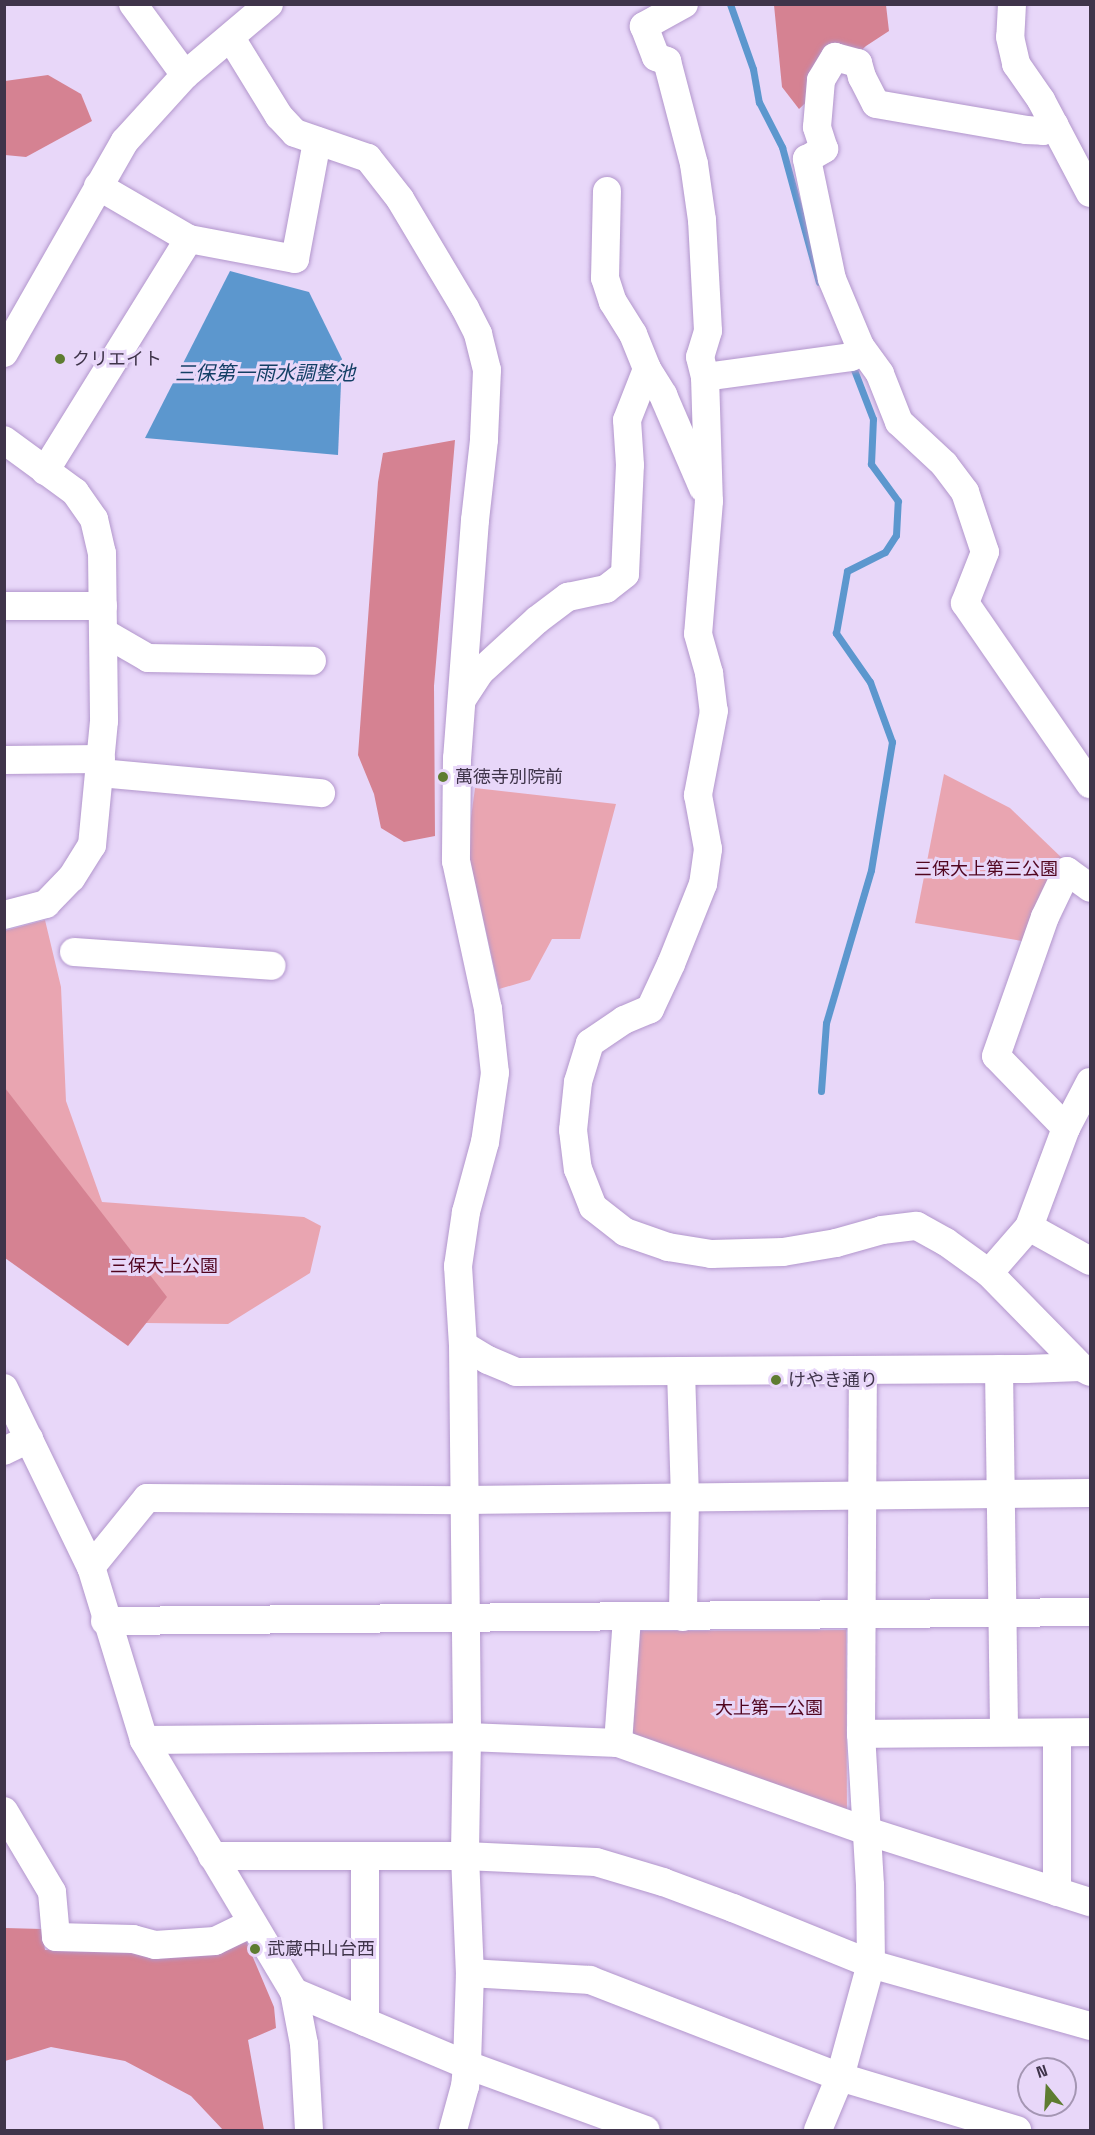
<!DOCTYPE html>
<meta charset="utf-8">
<style>
body{margin:0}
#map{position:relative;width:1095px;height:2135px;overflow:hidden;background:#e8d7f9;font-family:"Space Grotesk","Noto Sans JP",sans-serif}
div>[style]{position:absolute}
.green>*{inset:0;background:#e9a5b1}
.forest>*{inset:0;background:#d58292}
.water>*{inset:0;background:#5c97ce}
.stream>*{height:7px;margin:-3.5px;padding:0 3.5px;transform-origin:3.5px;border-radius:3.5px;background:#5c97ce}
.roads{filter:drop-shadow(0 0 2px #b296cc) drop-shadow(0 0 2px #b296cc)}
.minor>*{height:28px;margin:-14px;padding:0 14px;transform-origin:14px;border-radius:14px;background:#fff}
.dots>*{width:16px;height:16px;translate:-50% -50%;box-sizing:border-box;border:3px solid #e8d7f9;border-radius:50%}
span{translate:-50% -50%;white-space:nowrap;text-align:center;line-height:1.15;-webkit-text-stroke:6px #e8d7f9;paint-order:stroke}
.poi-label{font-size:18px;color:#3f344a}
.left{translate:0 -50%;text-align:left}
.park-label{font-size:18px;color:#51051f}
.water-label{font-size:20px;color:#133f65;font-style:italic}
.frame{position:absolute;inset:0;border:6px solid #3f344a;pointer-events:none}
.north{position:absolute;left:1017px;top:2057px;width:60px;height:60px;box-sizing:border-box;background:#e8d7f9;border:2px solid #a496b3;border-radius:50%;rotate:342deg;font-size:16px;font-weight:700;line-height:24px;text-align:center;color:#3f344a}
.north::after{content:'';display:block;margin:auto;width:21px;height:27px;background:#5e7c31;clip-path:polygon(50% 0,100% 100%,50% 72%,0 100%)}
</style>
<div id="map">
<div class="green">
<i style="clip-path:polygon(944px 774px,1010px 808px,1064px 860px,1022px 941px,915px 923px)"></i>
<i style="clip-path:polygon(475px 788px,616px 804px,580px 939px,552px 939px,530px 980px,499px 989px,467px 847px)"></i>
<i style="clip-path:polygon(45px 920px,61px 987px,66px 1101px,102px 1202px,304px 1217px,321px 1226px,310px 1273px,228px 1324px,146px 1323px,5px 1254px,4px 931px)"></i>
<i style="clip-path:polygon(846px 1630px,847px 1818px,628px 1738px,631px 1631px)"></i>
</div>
<div class="forest">
<i style="clip-path:polygon(774px 5px,886px 5px,889px 31px,866px 46px,799px 109px,782px 87px)"></i>
<i style="clip-path:polygon(48px 75px,81px 94px,92px 121px,26px 157px,5px 155px,5px 81px)"></i>
<i style="clip-path:polygon(455px 440px,434px 686px,435px 836px,404px 842px,381px 828px,374px 794px,358px 755px,378px 482px,383px 453px)"></i>
<i style="clip-path:polygon(5px 1088px,167px 1297px,128px 1346px,5px 1258px)"></i>
<i style="clip-path:polygon(5px 1928px,42px 1929px,45px 1950px,246px 1941px,274px 2007px,276px 2028px,248px 2040px,264px 2130px,223px 2130px,191px 2096px,125px 2061px,51px 2047px,5px 2061px)"></i>
</div>
<div class="water">
<i style="clip-path:polygon(230px 271px,309px 292px,342px 359px,338px 455px,145px 438px)"></i>
</div>
<div class="stream">
<i style="left:730px;top:4px;width:69px;rotate:70.5deg"></i>
<i style="left:753px;top:69px;width:34px;rotate:80deg"></i>
<i style="left:759px;top:102px;width:51px;rotate:62.9deg"></i>
<i style="left:782px;top:147px;width:140px;rotate:74.7deg"></i>
<i style="left:821px;top:1091px;width:68px;rotate:-85.8deg"></i>
<i style="left:826px;top:1023px;width:159px;rotate:-73.6deg"></i>
<i style="left:871px;top:870px;width:130px;rotate:-80.7deg"></i>
<i style="left:892px;top:742px;width:64px;rotate:-110.1deg"></i>
<i style="left:870px;top:682px;width:60px;rotate:-124.8deg"></i>
<i style="left:836px;top:633px;width:63px;rotate:-79.9deg"></i>
<i style="left:847px;top:571px;width:42px;rotate:-26.6deg"></i>
<i style="left:885px;top:552px;width:20px;rotate:-57deg"></i>
<i style="left:896px;top:535px;width:34px;rotate:-87deg"></i>
<i style="left:898px;top:501px;width:46px;rotate:-126.1deg"></i>
<i style="left:871px;top:464px;width:45px;rotate:-87.5deg"></i>
<i style="left:873px;top:419px;width:61px;rotate:-111.1deg"></i>
</div>
<div class="roads">
<div class="minor">
<i style="left:133px;top:4px;width:88px;rotate:53.8deg"></i>
<i style="left:684px;top:4px;width:46px;rotate:151.2deg"></i>
<i style="left:644px;top:26px;width:33px;rotate:69deg"></i>
<i style="left:656px;top:57px;width:12px;rotate:20deg"></i>
<i style="left:667px;top:61px;width:106px;rotate:75.3deg"></i>
<i style="left:694px;top:164px;width:57px;rotate:81.9deg"></i>
<i style="left:702px;top:220px;width:111px;rotate:86.9deg"></i>
<i style="left:708px;top:331px;width:27px;rotate:107deg"></i>
<i style="left:700px;top:357px;width:21px;rotate:76deg"></i>
<i style="left:705px;top:377px;width:124px;rotate:88.2deg"></i>
<i style="left:709px;top:501px;width:133px;rotate:94.7deg"></i>
<i style="left:698px;top:634px;width:41px;rotate:74.2deg"></i>
<i style="left:709px;top:673px;width:38px;rotate:83deg"></i>
<i style="left:714px;top:711px;width:86px;rotate:100.8deg"></i>
<i style="left:698px;top:795px;width:55px;rotate:79.5deg"></i>
<i style="left:708px;top:849px;width:35px;rotate:98deg"></i>
<i style="left:703px;top:884px;width:86px;rotate:111.8deg"></i>
<i style="left:671px;top:964px;width:50px;rotate:115deg"></i>
<i style="left:650px;top:1009px;width:28px;rotate:157deg"></i>
<i style="left:624px;top:1020px;width:41px;rotate:145.9deg"></i>
<i style="left:590px;top:1043px;width:41px;rotate:107.1deg"></i>
<i style="left:578px;top:1082px;width:48px;rotate:95.9deg"></i>
<i style="left:573px;top:1130px;width:39px;rotate:83deg"></i>
<i style="left:578px;top:1169px;width:41px;rotate:68.5deg"></i>
<i style="left:593px;top:1207px;width:41px;rotate:38deg"></i>
<i style="left:625px;top:1232px;width:46px;rotate:19.2deg"></i>
<i style="left:668px;top:1247px;width:44px;rotate:9.2deg"></i>
<i style="left:711px;top:1254px;width:72px;rotate:-1.6deg"></i>
<i style="left:783px;top:1252px;width:54px;rotate:-9.6deg"></i>
<i style="left:836px;top:1243px;width:48px;rotate:-15.8deg"></i>
<i style="left:882px;top:1230px;width:35px;rotate:-7deg"></i>
<i style="left:917px;top:1226px;width:33px;rotate:29deg"></i>
<i style="left:946px;top:1242px;width:53px;rotate:35.8deg"></i>
<i style="left:989px;top:1273px;width:132px;rotate:45.6deg"></i>
<i style="left:1012px;top:4px;width:33px;rotate:93deg"></i>
<i style="left:1010px;top:37px;width:28px;rotate:77deg"></i>
<i style="left:1016px;top:64px;width:44px;rotate:55.2deg"></i>
<i style="left:1041px;top:100px;width:105px;rotate:62.2deg"></i>
<i style="left:231px;top:38px;width:92px;rotate:58.4deg"></i>
<i style="left:279px;top:116px;width:23px;rotate:47deg"></i>
<i style="left:295px;top:133px;width:77px;rotate:18.9deg"></i>
<i style="left:368px;top:158px;width:52px;rotate:52deg"></i>
<i style="left:400px;top:199px;width:127px;rotate:59.2deg"></i>
<i style="left:465px;top:308px;width:29px;rotate:63deg"></i>
<i style="left:478px;top:334px;width:37px;rotate:76deg"></i>
<i style="left:487px;top:370px;width:70px;rotate:92.5deg"></i>
<i style="left:484px;top:440px;width:81px;rotate:96.4deg"></i>
<i style="left:475px;top:520px;width:239px;rotate:94.3deg"></i>
<i style="left:457px;top:758px;width:103px;rotate:90.6deg"></i>
<i style="left:456px;top:861px;width:151px;rotate:77.8deg"></i>
<i style="left:488px;top:1009px;width:64px;rotate:83.8deg"></i>
<i style="left:495px;top:1073px;width:70px;rotate:98.2deg"></i>
<i style="left:485px;top:1142px;width:73px;rotate:105.2deg"></i>
<i style="left:466px;top:1212px;width:55px;rotate:98.4deg"></i>
<i style="left:458px;top:1266px;width:79px;rotate:86.4deg"></i>
<i style="left:463px;top:1345px;width:392px;rotate:89.4deg"></i>
<i style="left:467px;top:1737px;width:119px;rotate:91deg"></i>
<i style="left:465px;top:1856px;width:117px;rotate:87.6deg"></i>
<i style="left:470px;top:1973px;width:92px;rotate:91.9deg"></i>
<i style="left:467px;top:2065px;width:21px;rotate:95deg"></i>
<i style="left:465px;top:2086px;width:46px;rotate:105.3deg"></i>
<i style="left:98px;top:186px;width:105px;rotate:30.2deg"></i>
<i style="left:189px;top:239px;width:108px;rotate:10.7deg"></i>
<i style="left:295px;top:259px;width:120px;rotate:-79.4deg"></i>
<i style="left:607px;top:191px;width:87px;rotate:91.3deg"></i>
<i style="left:605px;top:278px;width:25px;rotate:72deg"></i>
<i style="left:613px;top:302px;width:38px;rotate:58deg"></i>
<i style="left:633px;top:334px;width:38px;rotate:68deg"></i>
<i style="left:647px;top:369px;width:31px;rotate:58deg"></i>
<i style="left:663px;top:395px;width:101px;rotate:66.7deg"></i>
<i style="left:860px;top:346px;width:34px;rotate:54deg"></i>
<i style="left:880px;top:374px;width:52px;rotate:68.4deg"></i>
<i style="left:899px;top:422px;width:62px;rotate:43deg"></i>
<i style="left:944px;top:464px;width:35px;rotate:53deg"></i>
<i style="left:965px;top:492px;width:63px;rotate:71.6deg"></i>
<i style="left:985px;top:552px;width:55px;rotate:111.4deg"></i>
<i style="left:965px;top:603px;width:220px;rotate:55.4deg"></i>
<i style="left:4px;top:353px;width:244px;rotate:-60.3deg"></i>
<i style="left:125px;top:141px;width:89px;rotate:-47.7deg"></i>
<i style="left:185px;top:75px;width:110px;rotate:-40.2deg"></i>
<i style="left:705px;top:377px;width:147px;rotate:-7.8deg"></i>
<i style="left:851px;top:357px;width:14px;rotate:-51deg"></i>
<i style="left:860px;top:346px;width:73px;rotate:-112.7deg"></i>
<i style="left:832px;top:279px;width:123px;rotate:-101.8deg"></i>
<i style="left:807px;top:159px;width:20px;rotate:-30deg"></i>
<i style="left:824px;top:149px;width:23px;rotate:-108deg"></i>
<i style="left:817px;top:127px;width:47px;rotate:-85.1deg"></i>
<i style="left:821px;top:80px;width:27px;rotate:-59deg"></i>
<i style="left:835px;top:57px;width:24px;rotate:15deg"></i>
<i style="left:858px;top:63px;width:15px;rotate:74deg"></i>
<i style="left:862px;top:77px;width:30px;rotate:63deg"></i>
<i style="left:876px;top:104px;width:152px;rotate:9.8deg"></i>
<i style="left:1026px;top:130px;width:17px;rotate:3deg"></i>
<i style="left:1043px;top:131px;width:13px;rotate:-27deg"></i>
<i style="left:4px;top:440px;width:88px;rotate:36.2deg"></i>
<i style="left:75px;top:492px;width:33px;rotate:55deg"></i>
<i style="left:94px;top:519px;width:35px;rotate:77deg"></i>
<i style="left:102px;top:553px;width:168px;rotate:89.3deg"></i>
<i style="left:104px;top:721px;width:125px;rotate:95.5deg"></i>
<i style="left:92px;top:845px;width:39px;rotate:122deg"></i>
<i style="left:71px;top:878px;width:36px;rotate:134deg"></i>
<i style="left:46px;top:904px;width:43px;rotate:165.3deg"></i>
<i style="left:45px;top:471px;width:273px;rotate:-58.2deg"></i>
<i style="left:4px;top:606px;width:99px"></i>
<i style="left:103px;top:632px;width:52px;rotate:30deg"></i>
<i style="left:148px;top:658px;width:164px;rotate:1deg"></i>
<i style="left:463px;top:698px;width:31px;rotate:-57deg"></i>
<i style="left:480px;top:672px;width:77px;rotate:-42.4deg"></i>
<i style="left:537px;top:620px;width:39px;rotate:-37deg"></i>
<i style="left:568px;top:597px;width:39px;rotate:-12deg"></i>
<i style="left:606px;top:589px;width:24px;rotate:-38deg"></i>
<i style="left:625px;top:574px;width:109px;rotate:-87.4deg"></i>
<i style="left:630px;top:465px;width:45px;rotate:-93.8deg"></i>
<i style="left:627px;top:420px;width:55px;rotate:-68.6deg"></i>
<i style="left:4px;top:760px;width:97px;rotate:-0.6deg"></i>
<i style="left:100px;top:773px;width:222px;rotate:5.2deg"></i>
<i style="left:74px;top:952px;width:198px;rotate:4deg"></i>
<i style="left:1066px;top:1128px;width:100px;rotate:-134.2deg"></i>
<i style="left:996px;top:1056px;width:147px;rotate:-70.6deg"></i>
<i style="left:1045px;top:917px;width:51px;rotate:-64.4deg"></i>
<i style="left:1067px;top:871px;width:29px;rotate:36deg"></i>
<i style="left:1029px;top:1227px;width:70px;rotate:29.1deg"></i>
<i style="left:989px;top:1273px;width:61px;rotate:-49deg"></i>
<i style="left:1029px;top:1227px;width:106px;rotate:-69.5deg"></i>
<i style="left:1066px;top:1128px;width:52px;rotate:-62.4deg"></i>
<i style="left:463px;top:1345px;width:29px;rotate:31deg"></i>
<i style="left:488px;top:1360px;width:30px;rotate:23deg"></i>
<i style="left:516px;top:1372px;width:510px;rotate:-0.34deg"></i>
<i style="left:1026px;top:1369px;width:55px;rotate:-2.1deg"></i>
<i style="left:1081px;top:1367px;width:10px;rotate:29deg"></i>
<i style="left:999px;top:1369px;width:363px;rotate:89.2deg"></i>
<i style="left:681px;top:1371px;width:126px;rotate:88.2deg"></i>
<i style="left:685px;top:1497px;width:120px;rotate:91deg"></i>
<i style="left:4px;top:1388px;width:199px;rotate:64.1deg"></i>
<i style="left:4px;top:1451px;width:28px;rotate:-26deg"></i>
<i style="left:105px;top:1621px;width:985px;rotate:-0.52deg"></i>
<i style="left:1057px;top:1733px;width:159px;rotate:90deg"></i>
<i style="left:861px;top:1734px;width:229px;rotate:-0.5deg"></i>
<i style="left:144px;top:1740px;width:181px;rotate:-107deg"></i>
<i style="left:91px;top:1567px;width:89px;rotate:-50.9deg"></i>
<i style="left:147px;top:1498px;width:317px;rotate:0.4deg"></i>
<i style="left:464px;top:1500px;width:626px;rotate:-0.64deg"></i>
<i style="left:618px;top:1743px;width:126px;rotate:-85.9deg"></i>
<i style="left:4px;top:1811px;width:94px;rotate:59.3deg"></i>
<i style="left:52px;top:1892px;width:45px;rotate:84.9deg"></i>
<i style="left:56px;top:1937px;width:77px;rotate:1.5deg"></i>
<i style="left:133px;top:1939px;width:23px;rotate:15deg"></i>
<i style="left:155px;top:1945px;width:60px;rotate:-3.8deg"></i>
<i style="left:215px;top:1941px;width:41px;rotate:-25.9deg"></i>
<i style="left:212px;top:1856px;width:253px"></i>
<i style="left:465px;top:1856px;width:131px;rotate:2.6deg"></i>
<i style="left:596px;top:1862px;width:70px;rotate:16.6deg"></i>
<i style="left:663px;top:1882px;width:75px;rotate:20.4deg"></i>
<i style="left:733px;top:1908px;width:149px;rotate:22.1deg"></i>
<i style="left:871px;top:1964px;width:228px;rotate:15.8deg"></i>
<i style="left:365px;top:1856px;width:166px;rotate:90deg"></i>
<i style="left:470px;top:1973px;width:120px;rotate:3.3deg"></i>
<i style="left:590px;top:1980px;width:268px;rotate:21.2deg"></i>
<i style="left:840px;top:2077px;width:185px;rotate:16.7deg"></i>
<i style="left:294px;top:1992px;width:188px;rotate:22.9deg"></i>
<i style="left:467px;top:2065px;width:190px;rotate:20deg"></i>
<i style="left:309px;top:2130px;width:86px;rotate:-93.3deg"></i>
<i style="left:304px;top:2044px;width:53px;rotate:-100.9deg"></i>
<i style="left:294px;top:1992px;width:293px;rotate:-120.8deg"></i>
<i style="left:144px;top:1740px;width:323px;rotate:-0.5deg"></i>
<i style="left:467px;top:1737px;width:151px;rotate:2.3deg"></i>
<i style="left:618px;top:1743px;width:264px;rotate:19.5deg"></i>
<i style="left:867px;top:1831px;width:234px;rotate:17.7deg"></i>
<i style="left:818px;top:2130px;width:57px;rotate:-67.5deg"></i>
<i style="left:840px;top:2077px;width:117px;rotate:-74.7deg"></i>
<i style="left:871px;top:1964px;width:79px;rotate:-90.7deg"></i>
<i style="left:870px;top:1885px;width:151px;rotate:-93.4deg"></i>
<i style="left:861px;top:1734px;width:364px;rotate:-89.7deg"></i>
</div>
</div>
<div class="dots">
<i style="left:60px;top:359px;background:#5e7c31"></i>
<i style="left:443px;top:777px;background:#5e7c31"></i>
<i style="left:776px;top:1380px;background:#5e7c31"></i>
<i style="left:255px;top:1949px;background:#5e7c31"></i>
</div>
<div class="poi-label">
<span class="left" style="left:72px;top:359px">クリエイト</span>
<span class="left" style="left:455px;top:777px">萬徳寺別院前</span>
<span class="left" style="left:788px;top:1380px">けやき通り</span>
<span class="left" style="left:267px;top:1949px">武蔵中山台西</span>
</div>
<div class="park-label">
<span style="left:986px;top:869px">三保大上第三公園</span>
<span style="left:164px;top:1266px">三保大上公園</span>
<span style="left:769px;top:1708px">大上第一公園</span>
</div>
<div class="water-label">
<span style="left:265px;top:373px">三保第一雨水調整池</span>
</div>
<div class="frame"></div>
<div class="north">N</div>
</div>
